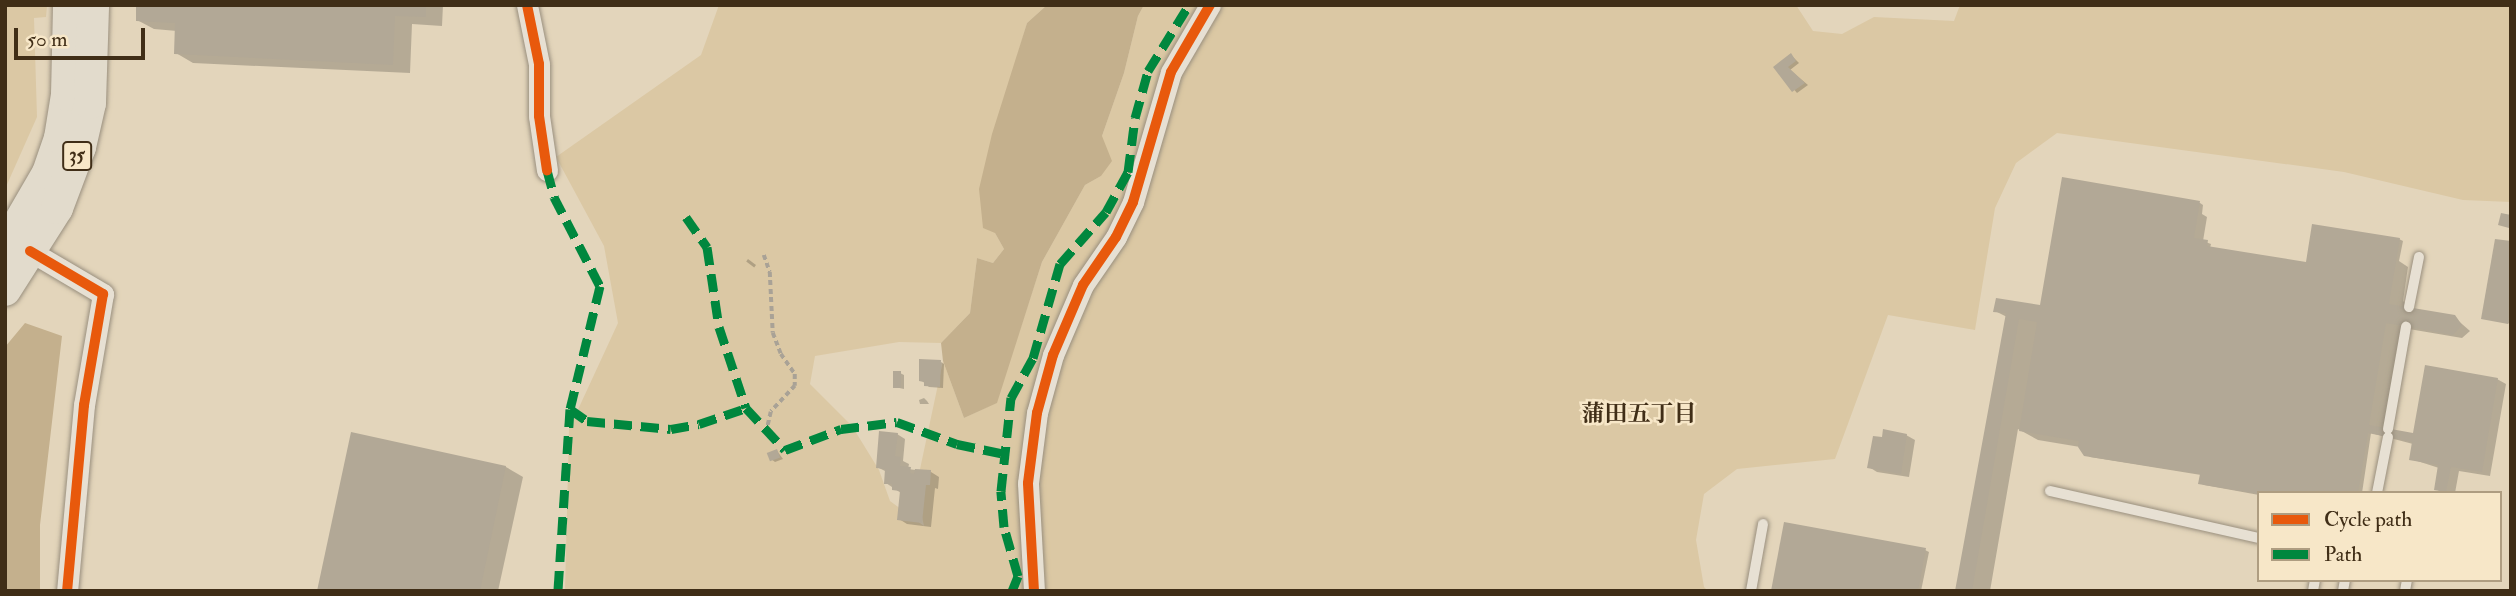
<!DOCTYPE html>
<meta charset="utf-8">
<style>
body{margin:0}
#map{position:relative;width:2516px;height:596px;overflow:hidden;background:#e3d5bb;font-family:"IM FELL Double Pica","Noto Serif JP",serif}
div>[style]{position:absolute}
.green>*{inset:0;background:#dbc8a4}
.water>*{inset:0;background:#c4b08d}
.shadow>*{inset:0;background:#0003;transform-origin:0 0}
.building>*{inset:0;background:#b2a896;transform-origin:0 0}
.path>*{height:3.5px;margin-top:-1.75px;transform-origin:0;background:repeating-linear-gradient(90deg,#a9a296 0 5px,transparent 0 8.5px)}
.roads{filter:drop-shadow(0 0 2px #998f7e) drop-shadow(0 0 2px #998f7e)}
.lane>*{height:10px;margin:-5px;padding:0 5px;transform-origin:5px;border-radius:5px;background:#e7e0d3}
.street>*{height:21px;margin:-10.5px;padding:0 10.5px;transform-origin:10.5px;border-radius:10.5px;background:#e7e0d3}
.primary>*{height:32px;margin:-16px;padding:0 16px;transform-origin:16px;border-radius:16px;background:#e2dbcc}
.quiet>*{height:9px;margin-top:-4.5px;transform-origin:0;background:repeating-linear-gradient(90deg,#00873e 0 18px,transparent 0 27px)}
.cycleway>*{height:10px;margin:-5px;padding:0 5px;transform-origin:5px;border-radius:5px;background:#e8590c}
span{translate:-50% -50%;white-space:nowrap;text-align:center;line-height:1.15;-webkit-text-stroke:5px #f7e7c8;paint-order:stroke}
.shield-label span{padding:2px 5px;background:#f7e7c8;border:2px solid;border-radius:5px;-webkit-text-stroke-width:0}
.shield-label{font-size:19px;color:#402e17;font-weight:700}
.neighbourhood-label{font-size:23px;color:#402e17;font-weight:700}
.frame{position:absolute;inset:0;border:7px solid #402e17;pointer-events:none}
.legend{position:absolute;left:2257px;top:491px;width:245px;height:91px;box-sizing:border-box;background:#f7e7c8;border:2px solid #ae9d81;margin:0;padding:9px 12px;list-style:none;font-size:21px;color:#402e17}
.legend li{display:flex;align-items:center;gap:14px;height:35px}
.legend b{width:35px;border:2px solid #ae9d81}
.scale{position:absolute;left:14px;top:28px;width:131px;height:32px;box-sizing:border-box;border:4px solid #402e17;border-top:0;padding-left:9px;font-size:21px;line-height:24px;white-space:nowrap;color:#402e17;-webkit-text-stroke:5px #f7e7c8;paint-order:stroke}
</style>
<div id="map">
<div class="green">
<i style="clip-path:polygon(5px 5px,47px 5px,46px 17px,34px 18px,37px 117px,5px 189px)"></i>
<i style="clip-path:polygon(719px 5px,1047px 5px,1027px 23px,1007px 91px,995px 233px,1004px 249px,993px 263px,977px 258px,970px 313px,941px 343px,899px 342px,815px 356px,810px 384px,852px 426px,879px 470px,890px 501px,924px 526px,916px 488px,943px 361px,964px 418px,996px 403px,1042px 262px,1085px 185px,1101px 176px,1102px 136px,1124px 73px,1138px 16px,1144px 5px,1796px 5px,1813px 31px,1842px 34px,1874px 17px,1954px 21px,1960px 5px,2511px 5px,2511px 202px,2463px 200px,2344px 172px,2057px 133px,2016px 163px,1995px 208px,1975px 330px,1888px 315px,1835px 459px,1737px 469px,1704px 494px,1696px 540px,1704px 587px,1708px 591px,565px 591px,569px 429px,618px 323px,604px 246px,556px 157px,701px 55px)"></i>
</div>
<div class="water">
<i style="clip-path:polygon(1047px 5px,1144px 5px,1138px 16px,1124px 73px,1102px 136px,1112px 161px,1101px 176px,1085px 185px,1042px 262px,997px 403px,964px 418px,943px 361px,941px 343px,970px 313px,977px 258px,993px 263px,1004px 249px,995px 233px,983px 228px,979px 189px,992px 134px,1027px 23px)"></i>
<i style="clip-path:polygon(25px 323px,62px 336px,40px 525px,40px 591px,5px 591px,5px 347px)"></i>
</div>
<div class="shadow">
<i style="clip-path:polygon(138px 5px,443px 5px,442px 26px,412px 24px,410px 73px,193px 63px,176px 53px,177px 31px,154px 29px,137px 20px)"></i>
<i style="clip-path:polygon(1791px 55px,1799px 63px,1790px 70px,1808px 85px,1797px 93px,1775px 67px)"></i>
<i style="clip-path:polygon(2064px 179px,2200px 203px,2203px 205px,2202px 214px,2207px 217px,2203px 241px,2211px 244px,2210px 248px,2308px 264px,2399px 239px,2403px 241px,2399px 261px,2408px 267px,2403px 301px,2407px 304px,2406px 309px,2454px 317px,2470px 331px,2462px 338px,2403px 328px,2386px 430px,2415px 435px,2497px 379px,2506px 384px,2490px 476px,2459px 471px,2455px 493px,2443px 493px,2436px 489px,2439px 468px,2411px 459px,2413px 444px,2371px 433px,2362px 493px,2259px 495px,2204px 485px,2200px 483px,2201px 475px,2090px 457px,2080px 447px,2038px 440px,2018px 429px,1990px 591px,1956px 591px,2007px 317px,1995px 311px,2042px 307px)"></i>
<i style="clip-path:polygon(2511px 243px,2511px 324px,2483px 318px)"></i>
<i style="left:748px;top:259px;width:10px;height:3px;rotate:37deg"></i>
<i style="clip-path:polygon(941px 362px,944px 364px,943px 388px,929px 387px,921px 380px)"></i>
<i style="clip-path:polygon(900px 373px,904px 375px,904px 389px,895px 387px)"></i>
<i style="clip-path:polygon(924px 398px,927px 401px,929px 404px,920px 404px,919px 400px)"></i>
<i style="clip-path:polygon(352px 434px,506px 467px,523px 477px,498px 591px,319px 591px)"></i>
<i style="clip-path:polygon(897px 434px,905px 439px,903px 461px,909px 464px,908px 469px,931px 472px,939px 477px,938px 489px,935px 488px,931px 527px,907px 524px,899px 519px,901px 493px,886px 483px,887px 472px,877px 467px)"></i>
<i style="clip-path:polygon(1906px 435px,1915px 440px,1909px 477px,1877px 472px,1869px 467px)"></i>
<i style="clip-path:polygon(777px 451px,783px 459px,775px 462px,771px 459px)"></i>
<i style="clip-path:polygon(1925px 550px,1929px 552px,1921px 591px,1773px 591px)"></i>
</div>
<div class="building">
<i style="clip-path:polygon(136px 5px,426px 5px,426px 17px,395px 16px,393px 65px,174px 54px,175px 23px,136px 21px)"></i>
<i style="clip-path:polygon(1791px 53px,1796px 61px,1788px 67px,1805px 83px,1792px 92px,1773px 67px)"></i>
<i style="clip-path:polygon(2062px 177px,2200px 201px,2194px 238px,2208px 240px,2207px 246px,2306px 262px,2312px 224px,2400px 238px,2389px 304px,2455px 315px,2462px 325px,2453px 335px,2386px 323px,2369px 425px,2413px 433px,2425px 365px,2498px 378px,2482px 472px,2451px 467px,2446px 492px,2434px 490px,2438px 465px,2409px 460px,2412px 442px,2368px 433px,2358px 493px,2259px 494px,2198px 484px,2200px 474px,2084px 456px,2078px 447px,2079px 441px,2019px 431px,2037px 322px,2019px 319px,1972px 591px,1955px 591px,2006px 313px,1993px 312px,1996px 298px,2040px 305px)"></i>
<i style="clip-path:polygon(2501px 213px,2511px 215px,2509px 228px,2498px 225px)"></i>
<i style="clip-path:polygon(2495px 239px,2511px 241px,2508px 324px,2481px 319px)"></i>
<i style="clip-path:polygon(919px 359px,941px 360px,940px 387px,924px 386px,924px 382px,919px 381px)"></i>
<i style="left:893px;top:371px;width:8px;height:17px"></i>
<i style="clip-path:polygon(1883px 429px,1907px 434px,1901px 474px,1867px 468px,1873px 436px,1882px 437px)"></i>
<i style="clip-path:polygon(879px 431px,898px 433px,895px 456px,901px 457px,900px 466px,911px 467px,910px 473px,914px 474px,915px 469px,931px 470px,930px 485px,926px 485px,922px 523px,897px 520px,900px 491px,892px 490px,892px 484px,884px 484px,885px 469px,876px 468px)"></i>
<i style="clip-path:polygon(351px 432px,506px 466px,480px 591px,317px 591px)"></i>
<i style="left:777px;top:449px;width:9px;height:11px;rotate:69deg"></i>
<i style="clip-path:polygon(1784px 522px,1926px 548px,1918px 591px,1771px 591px)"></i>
</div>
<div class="path">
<i style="left:764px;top:255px;width:18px;rotate:71deg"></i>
<i style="left:770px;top:272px;width:61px;rotate:87.2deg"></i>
<i style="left:773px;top:333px;width:22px;rotate:69deg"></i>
<i style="left:781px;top:354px;width:24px;rotate:55deg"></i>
<i style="left:795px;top:374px;width:12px;rotate:90deg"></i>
<i style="left:795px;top:386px;width:35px;rotate:133deg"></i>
<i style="left:771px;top:412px;width:22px;rotate:103deg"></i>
</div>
<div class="roads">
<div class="lane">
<i style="left:2409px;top:307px;width:51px;rotate:-78.7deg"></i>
<i style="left:2388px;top:429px;width:104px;rotate:-80deg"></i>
<i style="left:2050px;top:491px;width:214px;rotate:12.7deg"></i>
<i style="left:2377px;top:493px;width:57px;rotate:-78.9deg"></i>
<i style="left:1751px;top:591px;width:68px;rotate:-79.8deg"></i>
<i style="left:2313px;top:591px;width:11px;rotate:-80deg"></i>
<i style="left:2343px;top:591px;width:11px;rotate:-80deg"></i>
<i style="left:2405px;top:591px;width:11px;rotate:-80deg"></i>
</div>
<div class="street">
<i style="left:527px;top:5px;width:60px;rotate:78.5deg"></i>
<i style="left:539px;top:64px;width:52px;rotate:90deg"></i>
<i style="left:539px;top:116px;width:55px;rotate:81.6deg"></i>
<i style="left:30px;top:251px;width:85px;rotate:30.5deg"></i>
<i style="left:103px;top:294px;width:113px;rotate:99.7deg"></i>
<i style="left:84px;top:405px;width:187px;rotate:95.2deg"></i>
<i style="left:1034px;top:591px;width:108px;rotate:-93.2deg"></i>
<i style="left:1028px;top:483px;width:71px;rotate:-82.7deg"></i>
<i style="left:1037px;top:413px;width:60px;rotate:-74.6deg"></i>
<i style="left:1053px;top:355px;width:76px;rotate:-66.8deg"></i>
<i style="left:1083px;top:285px;width:58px;rotate:-55.5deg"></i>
<i style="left:1116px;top:237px;width:39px;rotate:-64deg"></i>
<i style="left:1133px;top:202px;width:135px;rotate:-73.7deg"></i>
<i style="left:1171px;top:72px;width:78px;rotate:-59.8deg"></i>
</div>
<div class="primary">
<i style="left:5px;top:247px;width:86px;rotate:-59.8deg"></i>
<i style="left:48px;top:173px;width:37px;rotate:-71deg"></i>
<i style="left:60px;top:138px;width:44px;rotate:-80.8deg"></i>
<i style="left:67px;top:95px;width:90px;rotate:-88.7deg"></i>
<i style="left:5px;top:290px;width:97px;rotate:-57.6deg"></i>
<i style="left:57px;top:208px;width:65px;rotate:-69.3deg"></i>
<i style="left:80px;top:147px;width:45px;rotate:-77.2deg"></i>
<i style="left:90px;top:103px;width:98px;rotate:-88.2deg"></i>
</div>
</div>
<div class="quiet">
<i style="left:547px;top:170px;width:28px;rotate:75deg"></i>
<i style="left:554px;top:197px;width:100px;rotate:62.7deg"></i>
<i style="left:600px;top:286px;width:127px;rotate:103.7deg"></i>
<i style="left:570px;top:409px;width:182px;rotate:93.8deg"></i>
<i style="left:686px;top:217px;width:37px;rotate:55deg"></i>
<i style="left:707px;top:247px;width:81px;rotate:81.5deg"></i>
<i style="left:719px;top:327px;width:85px;rotate:71.6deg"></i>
<i style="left:746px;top:408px;width:57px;rotate:47.1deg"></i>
<i style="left:785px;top:450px;width:60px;rotate:-20.6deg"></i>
<i style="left:841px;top:429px;width:56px;rotate:-7.1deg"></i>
<i style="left:897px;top:422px;width:64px;rotate:20.1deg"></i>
<i style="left:957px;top:444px;width:49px;rotate:11.8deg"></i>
<i style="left:570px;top:409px;width:21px;rotate:35deg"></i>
<i style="left:587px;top:421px;width:84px;rotate:5.4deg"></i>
<i style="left:671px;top:429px;width:28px;rotate:-10deg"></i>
<i style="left:699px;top:424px;width:50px;rotate:-18.8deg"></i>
<i style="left:1012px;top:591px;width:16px;rotate:-68deg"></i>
<i style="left:1018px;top:576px;width:51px;rotate:-105.9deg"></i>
<i style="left:1004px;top:527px;width:36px;rotate:-95deg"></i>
<i style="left:1001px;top:491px;width:94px;rotate:-83.9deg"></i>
<i style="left:1011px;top:398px;width:46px;rotate:-61.2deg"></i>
<i style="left:1033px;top:358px;width:98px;rotate:-74deg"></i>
<i style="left:1060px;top:264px;width:69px;rotate:-48.5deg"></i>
<i style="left:1106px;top:212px;width:46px;rotate:-61.2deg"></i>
<i style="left:1128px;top:172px;width:54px;rotate:-82.6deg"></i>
<i style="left:1135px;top:118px;width:49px;rotate:-74.5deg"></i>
<i style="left:1148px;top:71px;width:78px;rotate:-58.2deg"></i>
</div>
<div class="cycleway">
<i style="left:527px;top:5px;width:60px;rotate:78.5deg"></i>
<i style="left:539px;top:64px;width:52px;rotate:90deg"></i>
<i style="left:539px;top:116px;width:55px;rotate:81.6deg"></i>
<i style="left:30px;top:251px;width:85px;rotate:30.5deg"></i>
<i style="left:103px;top:294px;width:113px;rotate:99.7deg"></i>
<i style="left:84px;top:405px;width:187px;rotate:95.2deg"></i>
<i style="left:1034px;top:591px;width:108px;rotate:-93.2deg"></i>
<i style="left:1028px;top:483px;width:71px;rotate:-82.7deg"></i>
<i style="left:1037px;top:413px;width:60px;rotate:-74.6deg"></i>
<i style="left:1053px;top:355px;width:76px;rotate:-66.8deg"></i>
<i style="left:1083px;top:285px;width:58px;rotate:-55.5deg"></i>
<i style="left:1116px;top:237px;width:39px;rotate:-64deg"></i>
<i style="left:1133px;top:202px;width:135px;rotate:-73.7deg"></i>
<i style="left:1171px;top:72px;width:78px;rotate:-59.8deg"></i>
</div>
<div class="shield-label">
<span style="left:77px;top:156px">35</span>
</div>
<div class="neighbourhood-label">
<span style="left:1639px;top:414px">蒲田五丁目</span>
</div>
<div class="frame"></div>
<ul class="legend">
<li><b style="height:9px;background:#e8590c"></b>Cycle path</li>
<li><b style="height:9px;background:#00873e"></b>Path</li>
</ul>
<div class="scale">50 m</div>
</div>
